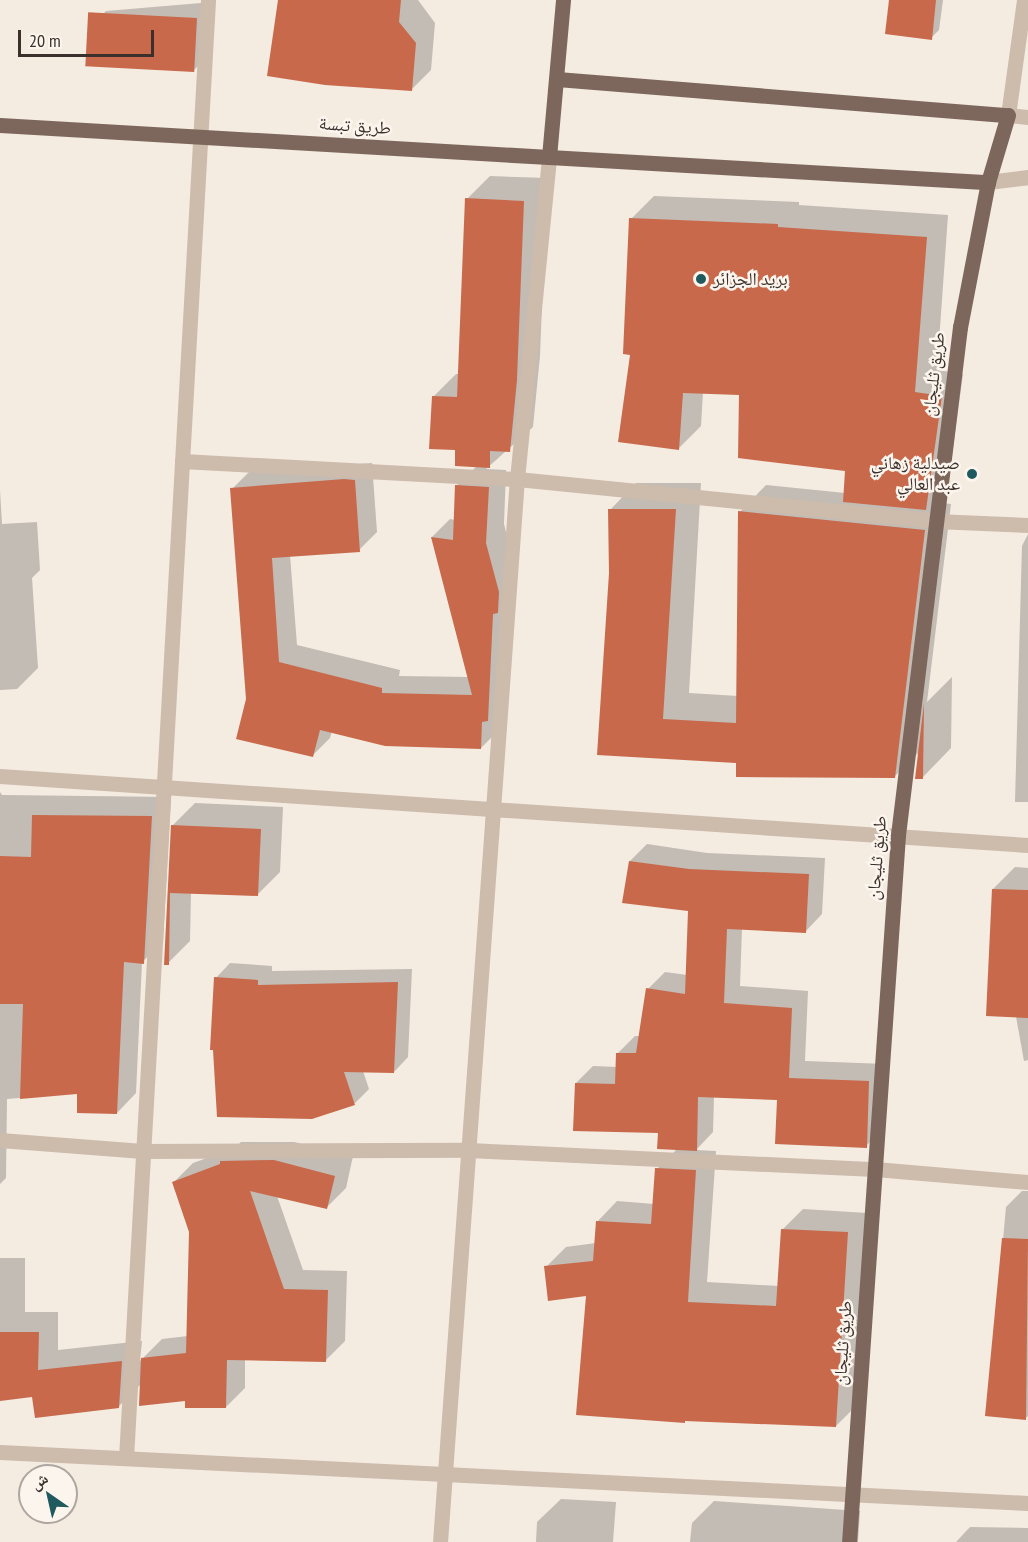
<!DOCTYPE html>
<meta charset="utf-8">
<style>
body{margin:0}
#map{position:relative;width:1028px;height:1542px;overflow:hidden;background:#f4ebe1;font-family:"PT Sans Narrow","Noto Naskh Arabic",sans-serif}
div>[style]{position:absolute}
.shadow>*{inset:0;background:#0003}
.building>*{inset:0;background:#c8694b;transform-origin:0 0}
.street>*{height:15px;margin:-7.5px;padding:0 7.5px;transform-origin:7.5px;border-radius:7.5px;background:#cdbbac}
.primary>*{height:15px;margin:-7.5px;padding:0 7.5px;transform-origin:7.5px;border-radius:7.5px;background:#7d675c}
.dots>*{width:16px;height:16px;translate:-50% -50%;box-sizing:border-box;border:3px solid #fbf5ee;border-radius:50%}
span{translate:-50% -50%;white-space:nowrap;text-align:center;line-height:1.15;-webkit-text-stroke:5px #fbf5ee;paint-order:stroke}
.street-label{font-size:18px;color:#3b302b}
.poi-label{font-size:18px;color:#3b302b}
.left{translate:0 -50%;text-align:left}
.right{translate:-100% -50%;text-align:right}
.north{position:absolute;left:18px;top:1464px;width:60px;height:60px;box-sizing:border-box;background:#fbf5ee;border:2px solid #aea6a0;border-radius:50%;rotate:326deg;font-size:16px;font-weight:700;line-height:24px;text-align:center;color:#3b302b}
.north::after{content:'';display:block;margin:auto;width:21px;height:27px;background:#1f5a5e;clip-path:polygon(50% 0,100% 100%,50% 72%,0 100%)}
.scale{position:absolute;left:18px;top:30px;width:136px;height:27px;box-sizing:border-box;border:3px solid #3b302b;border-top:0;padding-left:8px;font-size:18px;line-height:21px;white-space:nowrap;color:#3b302b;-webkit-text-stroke:4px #fbf5ee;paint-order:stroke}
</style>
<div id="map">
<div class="shadow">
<i style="clip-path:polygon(280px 0,418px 0,435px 23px,431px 70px,411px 90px)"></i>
<i style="clip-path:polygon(890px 0,943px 0,939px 30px,931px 38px)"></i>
<i style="clip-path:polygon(213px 2px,210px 54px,194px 70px,89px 28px,106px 11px)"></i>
<i style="clip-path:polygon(490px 176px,547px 178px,540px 356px,533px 427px,486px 469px,506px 470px,504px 524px,516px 573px,499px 730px,481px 748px,332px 731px,330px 738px,312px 756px,247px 699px,232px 489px,250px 471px,372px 463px,377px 532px,359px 550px,290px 555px,297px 645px,400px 670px,399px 676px,469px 677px,432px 537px,450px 519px,455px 520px,456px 486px,477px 466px,457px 448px,433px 397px,456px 374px,460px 374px,467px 199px)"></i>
<i style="clip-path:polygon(654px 196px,799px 202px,799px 205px,948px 215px,937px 370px,963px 374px,948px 486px,932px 502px,951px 504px,927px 702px,952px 677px,951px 748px,923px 777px,919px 752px,894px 777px,738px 762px,599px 753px,610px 573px,610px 510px,636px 483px,701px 483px,689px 693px,738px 696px,740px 512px,766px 485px,845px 493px,847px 470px,740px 393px,703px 392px,701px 426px,679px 448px,632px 353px,631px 219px)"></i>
<i style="clip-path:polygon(0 490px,2px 524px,37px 522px,40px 570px,32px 578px,38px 668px,17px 689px,0 690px)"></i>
<i style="clip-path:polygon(1028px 534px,1028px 802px,1015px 802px,1022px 546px)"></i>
<i style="clip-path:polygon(0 792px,2px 795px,171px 797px,163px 942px,142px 962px,136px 1093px,117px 1113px,79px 1093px,7px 1099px,6px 1178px,0 1184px)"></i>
<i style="clip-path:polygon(195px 803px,283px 807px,280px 872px,258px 894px,191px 893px,190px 941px,168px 963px,165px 963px,173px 825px)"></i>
<i style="clip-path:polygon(647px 844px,707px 853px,825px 858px,822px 914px,805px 932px,742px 928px,740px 986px,808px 991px,805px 1061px,886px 1064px,883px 1129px,866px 1146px,778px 1099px,714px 1096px,713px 1132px,696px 1150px,716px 1151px,707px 1282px,779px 1286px,782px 1230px,803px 1209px,867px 1213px,856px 1406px,836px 1426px,588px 1294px,546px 1267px,566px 1247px,596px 1243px,597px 1222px,617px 1201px,654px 1204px,657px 1169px,677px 1149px,659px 1132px,576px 1083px,593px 1066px,617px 1067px,618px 1053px,635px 1036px,640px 1036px,648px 989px,665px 972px,687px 975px,689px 910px,630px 861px)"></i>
<i style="clip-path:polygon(1015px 867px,1028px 868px,1028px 1060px,1024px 1061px,993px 889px)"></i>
<i style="clip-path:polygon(230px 963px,272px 966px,272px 971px,412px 969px,408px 1057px,394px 1072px,363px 1071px,369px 1089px,355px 1103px,312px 1118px,216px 978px)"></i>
<i style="clip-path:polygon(241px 1142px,294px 1142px,353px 1156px,346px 1188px,327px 1207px,277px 1196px,303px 1270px,347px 1271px,345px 1341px,326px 1360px,245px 1359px,245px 1388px,226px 1407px,187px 1399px,141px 1384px,118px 1407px,34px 1395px,0 1398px,0 1258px,25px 1258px,25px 1312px,58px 1312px,58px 1350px,142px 1341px,140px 1361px,162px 1339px,188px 1336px,191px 1232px,174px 1182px,193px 1163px,235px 1148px)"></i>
<i style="clip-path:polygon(1022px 1191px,1028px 1191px,1028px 1416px,1026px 1418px,987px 1415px,1006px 1207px)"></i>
<i style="clip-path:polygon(561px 1499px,616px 1502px,613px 1542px,536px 1542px,537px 1522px)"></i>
<i style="clip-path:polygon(714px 1501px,860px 1511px,858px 1542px,690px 1542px,692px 1523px)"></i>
<i style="clip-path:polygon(970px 1527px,1028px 1528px,1028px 1542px,956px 1542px)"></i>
</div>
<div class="building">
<i style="clip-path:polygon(278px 0,401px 0,399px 22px,416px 43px,412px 91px,325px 85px,267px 76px)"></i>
<i style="clip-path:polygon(889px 0,936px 0,932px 40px,885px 34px)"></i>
<i style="left:197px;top:18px;width:54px;height:109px;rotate:93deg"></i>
<i style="clip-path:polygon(465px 198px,524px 201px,517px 380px,510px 452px,490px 451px,490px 468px,455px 466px,455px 450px,429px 449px,432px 396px,457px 397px)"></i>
<i style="clip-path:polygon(629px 218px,778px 224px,778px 227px,927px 237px,915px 392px,942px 396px,926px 510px,843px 502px,845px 471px,738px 458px,739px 395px,683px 393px,679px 450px,618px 442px,630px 355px,623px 354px)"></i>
<i style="clip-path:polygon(344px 479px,355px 480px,360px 552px,272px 558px,279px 662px,382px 688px,382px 693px,472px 695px,431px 537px,453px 540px,455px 485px,489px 487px,486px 543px,499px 592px,498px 613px,493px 614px,488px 721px,482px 722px,481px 749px,385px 746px,320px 730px,313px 757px,236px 739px,246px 699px,230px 488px)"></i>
<i style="clip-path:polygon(608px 509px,676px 509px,663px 719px,736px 723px,738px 511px,925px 530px,895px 778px,736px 777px,736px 763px,597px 755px,609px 573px)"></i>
<i style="clip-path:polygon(924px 703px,923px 779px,915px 779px)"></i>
<i style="clip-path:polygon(32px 815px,152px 816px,144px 964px,124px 962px,117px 1114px,77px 1113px,77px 1094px,20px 1099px,23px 1004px,0 1004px,0 856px,31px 857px)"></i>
<i style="clip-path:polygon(171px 825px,261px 829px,258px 896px,170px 893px,169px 965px,164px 965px)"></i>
<i style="clip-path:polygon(629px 861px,689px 869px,809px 874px,806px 933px,727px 929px,724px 1003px,792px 1008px,789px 1078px,869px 1081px,867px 1148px,775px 1144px,777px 1100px,698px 1097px,697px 1151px,657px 1149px,658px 1133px,573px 1131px,575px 1083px,615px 1084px,616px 1053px,636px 1053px,646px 988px,685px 994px,688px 911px,622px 903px)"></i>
<i style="clip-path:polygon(992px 889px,1028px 890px,1028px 1018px,986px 1016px)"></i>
<i style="clip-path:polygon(214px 977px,258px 980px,258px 985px,398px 982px,394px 1073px,344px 1072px,355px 1105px,312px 1119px,217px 1117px,213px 1050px,210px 1050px)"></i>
<i style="clip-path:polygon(274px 1160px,335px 1176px,327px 1209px,250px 1191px,284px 1289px,328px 1290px,326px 1362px,227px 1360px,226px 1408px,185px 1408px,185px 1401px,139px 1406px,141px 1358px,186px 1353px,189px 1232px,172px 1182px,220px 1164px,220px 1161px)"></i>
<i style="clip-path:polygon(655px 1168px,696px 1170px,688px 1302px,776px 1306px,781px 1229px,848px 1232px,836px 1427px,685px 1421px,685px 1423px,576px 1415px,586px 1296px,548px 1301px,544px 1266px,593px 1261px,596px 1221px,651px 1224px)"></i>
<i style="clip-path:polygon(1002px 1238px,1028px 1239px,1026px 1420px,985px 1416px)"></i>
<i style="clip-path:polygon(0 1332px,39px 1332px,38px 1370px,122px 1361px,119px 1408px,35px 1418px,32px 1397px,0 1401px)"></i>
</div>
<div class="street">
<i style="left:1024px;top:0;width:116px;rotate:97.9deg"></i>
<i style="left:1008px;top:115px;width:20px;rotate:6deg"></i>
<i style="left:988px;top:182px;width:40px;rotate:-7.1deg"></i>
<i style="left:182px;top:461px;width:335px;rotate:3.1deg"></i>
<i style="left:517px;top:479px;width:420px;rotate:5.7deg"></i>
<i style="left:935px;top:521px;width:93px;rotate:2.5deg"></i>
<i style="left:0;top:776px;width:1030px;rotate:3.84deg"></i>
<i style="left:0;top:1140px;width:143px;rotate:4.4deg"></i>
<i style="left:143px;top:1151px;width:326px;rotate:-0.2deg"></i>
<i style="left:469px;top:1150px;width:406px;rotate:2.7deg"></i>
<i style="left:875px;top:1169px;width:154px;rotate:4.9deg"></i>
<i style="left:0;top:1452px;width:1029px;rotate:2.84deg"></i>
<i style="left:126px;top:1458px;width:1460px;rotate:-86.78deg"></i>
<i style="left:440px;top:1542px;width:1066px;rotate:-85.86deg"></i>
<i style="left:517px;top:479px;width:324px;rotate:-84.3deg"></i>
</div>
<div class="primary">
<i style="left:557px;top:79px;width:452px;rotate:4.6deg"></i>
<i style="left:1008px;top:115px;width:70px;rotate:106.6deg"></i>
<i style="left:988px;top:182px;width:148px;rotate:100.9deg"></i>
<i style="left:960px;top:327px;width:512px;rotate:96.96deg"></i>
<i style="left:898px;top:835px;width:709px;rotate:93.96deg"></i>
<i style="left:0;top:125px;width:550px;rotate:3.34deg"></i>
<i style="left:549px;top:157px;width:158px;rotate:-84.9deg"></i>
<i style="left:549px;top:157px;width:440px;rotate:3.3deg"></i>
</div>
<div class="dots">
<i style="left:701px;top:279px;background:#1f5a5e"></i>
<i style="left:972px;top:474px;background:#1f5a5e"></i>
</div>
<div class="street-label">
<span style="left:355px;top:126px;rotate:4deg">طريق تبسة</span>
<span style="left:934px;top:374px;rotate:-83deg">طريق ثليجان</span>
<span style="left:877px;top:858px;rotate:-85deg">طريق ثليجان</span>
<span style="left:843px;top:1343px;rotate:-86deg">طريق ثليجان</span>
</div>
<div class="poi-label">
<span class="left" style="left:713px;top:279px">بريد الجزائر</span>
<span class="right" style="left:960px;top:474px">صيدلية زهاني<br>عبد العالي</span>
</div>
<div class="north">ش</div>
<div class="scale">20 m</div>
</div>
